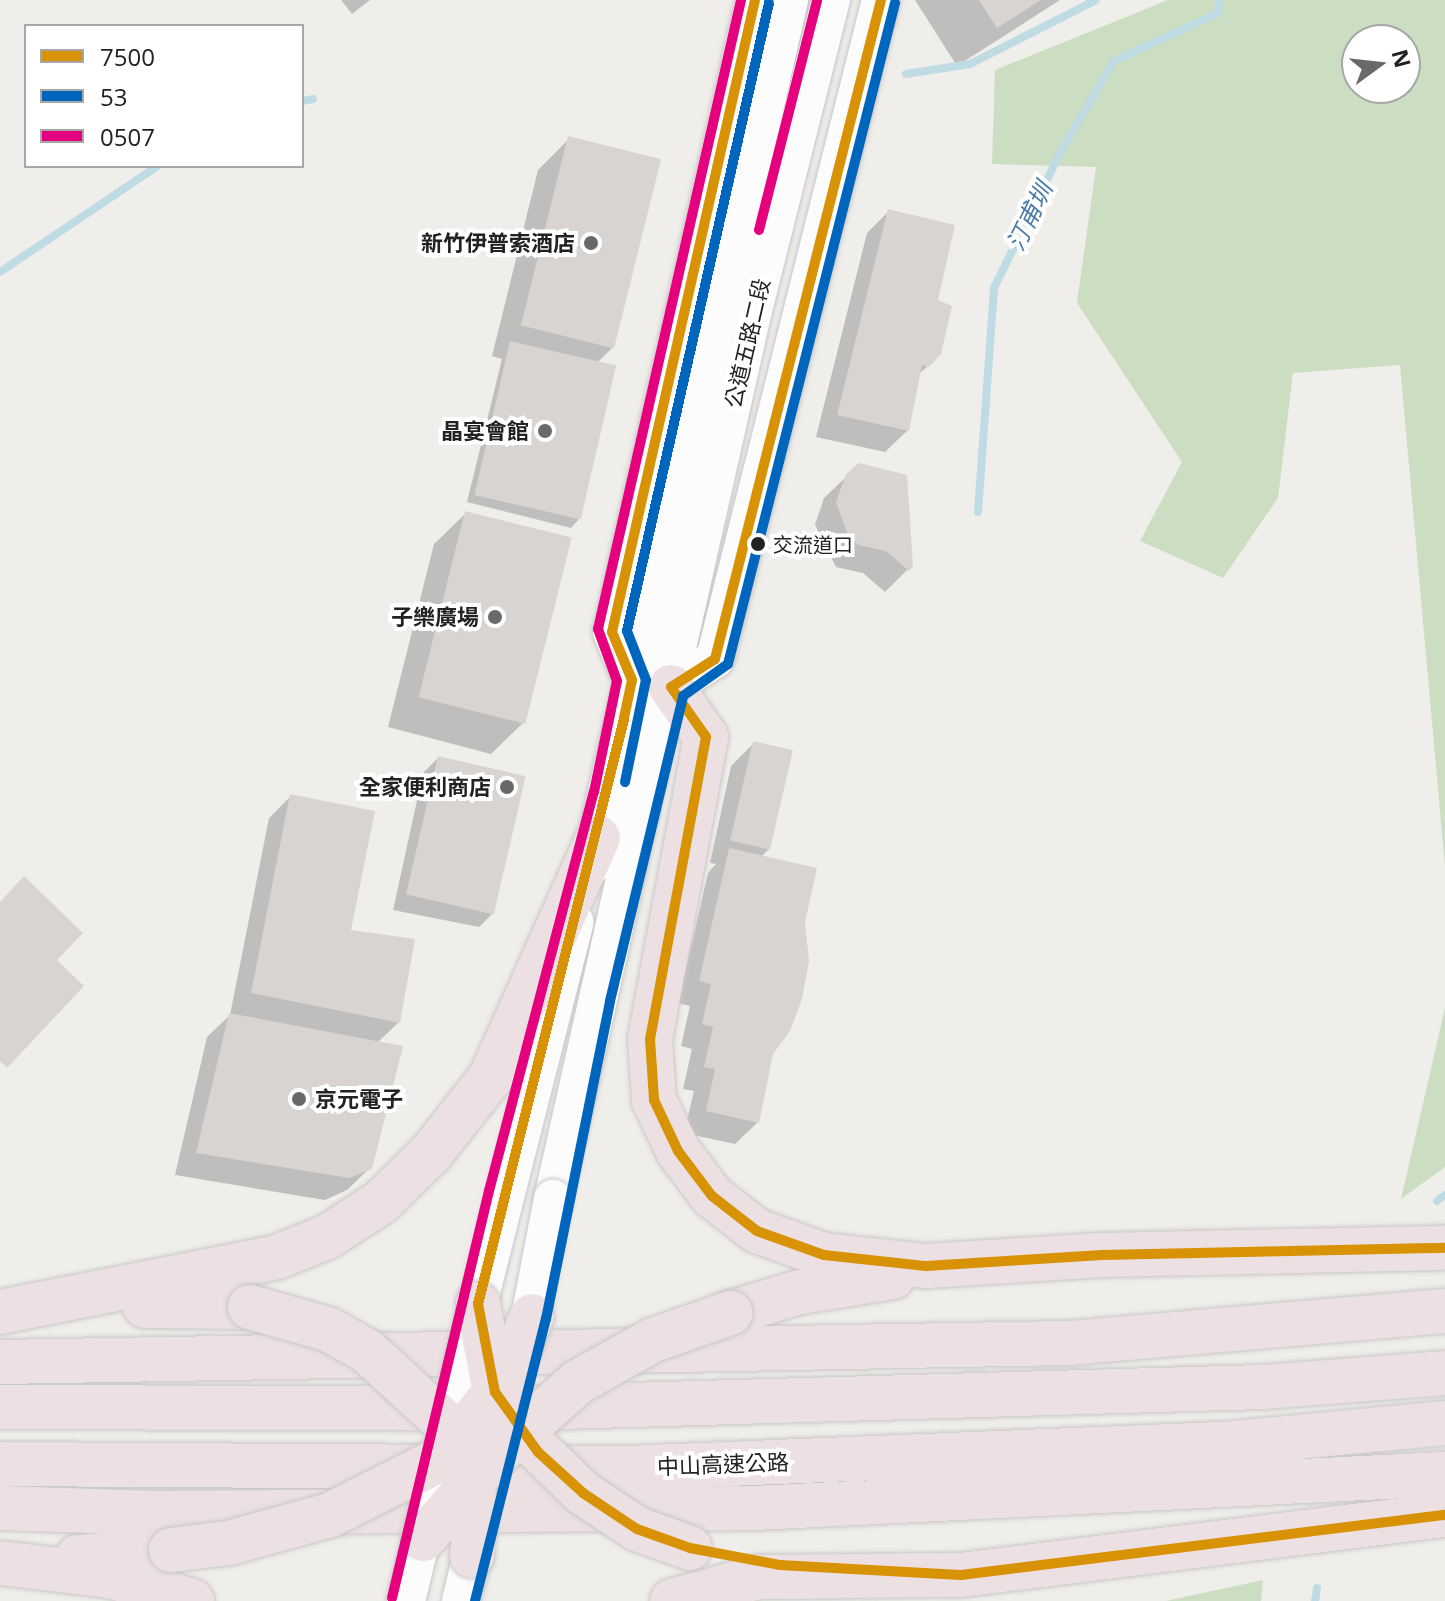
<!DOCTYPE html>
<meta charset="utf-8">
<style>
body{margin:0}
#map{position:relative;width:1445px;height:1601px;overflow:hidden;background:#f0eeeb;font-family:"Open Sans","Noto Sans TC",sans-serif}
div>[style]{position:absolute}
.forest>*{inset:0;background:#cbdec1}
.shadow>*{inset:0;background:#0003}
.stream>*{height:8px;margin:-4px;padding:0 4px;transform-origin:4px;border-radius:4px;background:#bfdbe3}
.building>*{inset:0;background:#d7d4d2;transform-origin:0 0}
.roads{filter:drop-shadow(0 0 2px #c9c8c7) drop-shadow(0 0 2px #c9c8c7)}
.minor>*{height:38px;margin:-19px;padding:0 19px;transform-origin:19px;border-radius:19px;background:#fdfcfc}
.highway>*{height:44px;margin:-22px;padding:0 22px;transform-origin:22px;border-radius:22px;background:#ece0e2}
.bridges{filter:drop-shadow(0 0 2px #c9c8c7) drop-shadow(0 0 2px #c9c8c7)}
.minor-bridge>*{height:38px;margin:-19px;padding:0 19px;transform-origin:19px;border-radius:19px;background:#fdfcfc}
.highway-bridge>*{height:44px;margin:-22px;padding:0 22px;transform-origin:22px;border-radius:22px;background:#ece0e2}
.bus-1>*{height:10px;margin:-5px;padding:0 5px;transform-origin:5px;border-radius:5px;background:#d79205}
.bus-2>*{height:10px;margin:-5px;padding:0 5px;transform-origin:5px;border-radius:5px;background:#0065bd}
.bus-3>*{height:10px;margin:-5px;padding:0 5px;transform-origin:5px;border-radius:5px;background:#e5007d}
.dots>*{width:22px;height:22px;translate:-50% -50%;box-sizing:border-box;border:4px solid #fff;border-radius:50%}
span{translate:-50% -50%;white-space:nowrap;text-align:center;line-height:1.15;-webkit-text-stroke:8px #fff;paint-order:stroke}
.bus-label{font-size:20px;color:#222}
.left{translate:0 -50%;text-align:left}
.poi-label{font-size:22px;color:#222;font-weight:700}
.right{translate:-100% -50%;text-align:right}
.street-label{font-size:22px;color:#222}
.water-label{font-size:24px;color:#4a7aab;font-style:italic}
.legend{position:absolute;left:24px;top:24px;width:280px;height:144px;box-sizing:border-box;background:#fff;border:2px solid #a7a7a7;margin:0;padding:10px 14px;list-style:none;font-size:24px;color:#222}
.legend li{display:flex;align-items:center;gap:16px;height:40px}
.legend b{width:40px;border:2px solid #a7a7a7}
.north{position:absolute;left:1341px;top:24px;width:80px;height:80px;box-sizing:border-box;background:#fff;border:2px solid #a7a7a7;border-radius:50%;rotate:75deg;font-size:22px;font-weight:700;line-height:32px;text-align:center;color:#222}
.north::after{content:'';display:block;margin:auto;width:28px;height:36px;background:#6a6968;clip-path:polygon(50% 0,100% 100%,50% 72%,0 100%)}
</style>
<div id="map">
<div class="forest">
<i style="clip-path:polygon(evenodd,1168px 0,1445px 0,1445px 867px,1400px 365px,1293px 373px,1278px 498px,1223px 578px,1140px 541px,1182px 462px,1077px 303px,1096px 167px,992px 164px,995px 70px,1168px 0,1357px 40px,1405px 40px,1405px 88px,1357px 88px,1357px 40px)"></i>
<i style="clip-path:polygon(1445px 1008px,1445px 1167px,1401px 1199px)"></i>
<i style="clip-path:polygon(1263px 1580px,1261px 1601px,1166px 1601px)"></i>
</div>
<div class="shadow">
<i style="clip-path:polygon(341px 0,370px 0,352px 14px)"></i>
<i style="clip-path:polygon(915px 0,1060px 0,957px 66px)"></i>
<i style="clip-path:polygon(569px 139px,612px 348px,596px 364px,578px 520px,571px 528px,467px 502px,502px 359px,492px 356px,538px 170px)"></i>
<i style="clip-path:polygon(889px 211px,935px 302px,928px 366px,918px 375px,908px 430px,885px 452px,816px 437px,867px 233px)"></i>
<i style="clip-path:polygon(848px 475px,911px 566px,885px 592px,863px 573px,836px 567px,815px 525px,824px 498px)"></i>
<i style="clip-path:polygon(466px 513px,523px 723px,491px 754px,388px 727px,434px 544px)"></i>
<i style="clip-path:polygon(754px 743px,770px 848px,761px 857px,771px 1053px,758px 1122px,735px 1144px,684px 1133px,694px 1091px,683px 1089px,692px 1049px,681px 1046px,690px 1006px,678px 1003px,708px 873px,716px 864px,710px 863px,731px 766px)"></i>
<i style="clip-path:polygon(438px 758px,494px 912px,479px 927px,393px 910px,423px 773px)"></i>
<i style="clip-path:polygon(291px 796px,349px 931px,398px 1023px,377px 1043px,370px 1168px,347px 1190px,325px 1200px,175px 1175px,207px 1037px,230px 1015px,269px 818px)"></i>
</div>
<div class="stream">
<i style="left:906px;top:74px;width:65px;rotate:-8.9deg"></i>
<i style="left:970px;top:64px;width:141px;rotate:-26.9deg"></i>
<i style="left:302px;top:101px;width:11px;rotate:-10deg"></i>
<i style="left:0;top:272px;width:190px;rotate:-33.9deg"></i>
<i style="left:978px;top:512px;width:225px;rotate:-85.9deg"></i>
<i style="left:994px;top:288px;width:153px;rotate:-63.9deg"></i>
<i style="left:1061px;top:151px;width:104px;rotate:-59.5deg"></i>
<i style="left:1114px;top:61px;width:115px;rotate:-24.8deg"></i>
<i style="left:1218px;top:13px;width:13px;rotate:-86deg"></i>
<i style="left:1437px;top:1201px;width:10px;rotate:-37deg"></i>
<i style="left:1315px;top:1601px;width:13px;rotate:-81deg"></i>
</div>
<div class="building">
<i style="clip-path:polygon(979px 0,1041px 0,997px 28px)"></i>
<i style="left:568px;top:136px;width:96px;height:195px;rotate:14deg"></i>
<i style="clip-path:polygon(888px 209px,955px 225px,938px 300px,952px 306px,941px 354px,929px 367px,922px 365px,909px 431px,837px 415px)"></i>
<i style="left:510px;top:341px;width:109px;height:158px;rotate:13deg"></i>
<i style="clip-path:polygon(859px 463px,907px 475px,913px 566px,909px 571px,886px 551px,858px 545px,847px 533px,836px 502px,846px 474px)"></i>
<i style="left:465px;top:511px;width:110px;height:192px;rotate:14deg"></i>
<i style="left:753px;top:741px;width:41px;height:102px;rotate:13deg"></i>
<i style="left:438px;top:756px;width:90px;height:142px;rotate:13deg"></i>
<i style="clip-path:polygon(290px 794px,375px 811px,351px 930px,415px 939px,400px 1023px,251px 993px)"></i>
<i style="clip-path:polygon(729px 848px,817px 868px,805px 922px,809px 961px,802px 999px,790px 1031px,773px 1054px,759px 1123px,706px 1111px,715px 1069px,704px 1067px,713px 1027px,702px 1024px,711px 984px,699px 981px)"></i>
<i style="clip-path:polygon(24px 876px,83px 933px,57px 960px,84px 986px,7px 1068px,0 1061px,0 902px)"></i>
<i style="clip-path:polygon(229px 1013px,403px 1046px,372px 1169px,349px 1178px,196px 1153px)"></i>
</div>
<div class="roads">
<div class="minor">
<i style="left:632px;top:680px;width:52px;rotate:-112.6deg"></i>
<i style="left:612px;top:632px;width:648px;rotate:-77.25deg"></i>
<i style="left:671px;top:687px;width:52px;rotate:-32.5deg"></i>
<i style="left:715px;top:659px;width:680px;rotate:-75.86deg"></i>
<i style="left:590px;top:867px;width:890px;rotate:-77.07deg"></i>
<i style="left:553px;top:1199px;width:911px;rotate:-77.32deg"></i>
<i style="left:753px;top:310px;width:320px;rotate:-75.9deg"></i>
<i style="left:478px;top:1304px;width:394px;rotate:-75.8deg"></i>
<i style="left:461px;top:1601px;width:46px;rotate:-76.3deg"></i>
</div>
<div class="highway">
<i style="left:671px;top:687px;width:61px;rotate:55deg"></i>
<i style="left:706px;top:737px;width:307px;rotate:100.5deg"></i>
<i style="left:650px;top:1039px;width:61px;rotate:86.2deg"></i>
<i style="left:654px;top:1100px;width:56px;rotate:64.8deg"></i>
<i style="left:678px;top:1151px;width:56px;rotate:52.9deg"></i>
<i style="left:712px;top:1196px;width:57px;rotate:37.9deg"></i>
<i style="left:757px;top:1231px;width:71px;rotate:19.7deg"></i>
<i style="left:824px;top:1255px;width:103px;rotate:6.2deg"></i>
<i style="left:926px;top:1266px;width:176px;rotate:-3.6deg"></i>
<i style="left:1102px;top:1255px;width:343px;rotate:-1.2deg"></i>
<i style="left:145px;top:1306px;width:105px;rotate:0.5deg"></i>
<i style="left:0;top:1312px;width:282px;rotate:-11.2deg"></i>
<i style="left:277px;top:1257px;width:54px;rotate:-21.8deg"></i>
<i style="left:327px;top:1237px;width:64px;rotate:-32.9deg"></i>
<i style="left:381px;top:1202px;width:70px;rotate:-44.4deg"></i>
<i style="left:431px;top:1153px;width:97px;rotate:-51.7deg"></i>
<i style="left:491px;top:1077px;width:262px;rotate:-65.9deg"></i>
<i style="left:730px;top:1313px;width:73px;rotate:-16.7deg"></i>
<i style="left:800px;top:1292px;width:94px;rotate:-9.2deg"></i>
<i style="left:0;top:1362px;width:1070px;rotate:-1.02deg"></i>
<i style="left:1070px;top:1343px;width:376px;rotate:-4.9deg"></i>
<i style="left:0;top:1407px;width:460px;rotate:0.2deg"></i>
<i style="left:524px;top:1408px;width:740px;rotate:-1.63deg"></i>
<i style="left:1264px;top:1387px;width:182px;rotate:-4.4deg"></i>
<i style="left:0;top:1464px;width:627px;rotate:0.37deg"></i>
<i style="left:627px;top:1468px;width:596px;rotate:-2.31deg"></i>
<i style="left:1223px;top:1444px;width:223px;rotate:-5.4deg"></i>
<i style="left:0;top:1508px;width:157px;rotate:1.8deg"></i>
<i style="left:157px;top:1513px;width:598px;rotate:-0.48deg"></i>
<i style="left:755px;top:1508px;width:691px;rotate:-2.82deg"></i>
<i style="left:78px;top:1557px;width:93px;rotate:-4.3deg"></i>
<i style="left:0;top:1563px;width:111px;rotate:6.7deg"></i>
<i style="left:110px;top:1576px;width:86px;rotate:17deg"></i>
<i style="left:672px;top:1601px;width:89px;rotate:-15.6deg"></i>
<i style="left:758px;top:1577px;width:203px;rotate:-0.6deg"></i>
<i style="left:961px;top:1575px;width:488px;rotate:-7.1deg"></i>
</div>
</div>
<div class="bridges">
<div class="minor-bridge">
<i style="left:525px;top:1344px;width:148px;rotate:-79.1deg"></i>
<i style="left:406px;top:1601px;width:299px;rotate:-76.5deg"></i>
</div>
<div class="highway-bridge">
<i style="left:478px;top:1304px;width:90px;rotate:79.1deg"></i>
<i style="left:495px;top:1392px;width:47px;rotate:58deg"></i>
<i style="left:520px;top:1432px;width:88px;rotate:44.1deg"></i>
<i style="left:583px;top:1493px;width:65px;rotate:33.7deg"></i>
<i style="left:637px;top:1529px;width:56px;rotate:19.7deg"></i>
<i style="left:250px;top:1307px;width:81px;rotate:15.8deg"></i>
<i style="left:328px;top:1329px;width:45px;rotate:29.4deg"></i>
<i style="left:367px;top:1351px;width:114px;rotate:42.5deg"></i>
<i style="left:451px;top:1428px;width:79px;rotate:71.6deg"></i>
<i style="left:476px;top:1503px;width:53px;rotate:94.3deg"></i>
<i style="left:423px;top:1539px;width:113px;rotate:-49deg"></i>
<i style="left:497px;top:1454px;width:108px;rotate:-41.6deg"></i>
<i style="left:578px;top:1382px;width:86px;rotate:-29.2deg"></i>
<i style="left:653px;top:1340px;width:82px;rotate:-19.3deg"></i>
<i style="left:171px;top:1550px;width:58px;rotate:-6.9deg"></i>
<i style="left:229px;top:1543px;width:105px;rotate:-15.5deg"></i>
<i style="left:330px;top:1515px;width:127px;rotate:-26.8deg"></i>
<i style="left:443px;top:1458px;width:103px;rotate:-52.1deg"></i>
<i style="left:506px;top:1377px;width:66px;rotate:-66.9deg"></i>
</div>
</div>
<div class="bus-1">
<i style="left:755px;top:0;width:648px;rotate:102.75deg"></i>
<i style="left:612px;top:632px;width:52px;rotate:67.4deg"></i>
<i style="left:632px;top:680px;width:40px;rotate:102deg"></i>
<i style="left:624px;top:719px;width:603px;rotate:104.01deg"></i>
<i style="left:478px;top:1304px;width:90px;rotate:79.1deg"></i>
<i style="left:495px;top:1392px;width:74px;rotate:54.4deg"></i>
<i style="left:538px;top:1452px;width:61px;rotate:42.3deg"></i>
<i style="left:583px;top:1493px;width:65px;rotate:33.7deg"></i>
<i style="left:637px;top:1529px;width:56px;rotate:19.7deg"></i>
<i style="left:690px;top:1548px;width:92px;rotate:10.7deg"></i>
<i style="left:780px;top:1565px;width:181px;rotate:3.2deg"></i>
<i style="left:961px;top:1575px;width:488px;rotate:-7.1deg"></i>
<i style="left:881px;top:0;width:680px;rotate:104.14deg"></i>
<i style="left:715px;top:659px;width:52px;rotate:147.5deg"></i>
<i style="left:671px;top:687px;width:61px;rotate:55deg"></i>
<i style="left:706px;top:737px;width:307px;rotate:100.5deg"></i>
<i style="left:650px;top:1039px;width:61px;rotate:86.2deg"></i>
<i style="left:654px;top:1100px;width:56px;rotate:64.8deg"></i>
<i style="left:678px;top:1151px;width:56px;rotate:52.9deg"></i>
<i style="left:712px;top:1196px;width:57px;rotate:37.9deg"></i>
<i style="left:757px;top:1231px;width:71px;rotate:19.7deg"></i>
<i style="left:824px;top:1255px;width:103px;rotate:6.2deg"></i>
<i style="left:926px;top:1266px;width:176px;rotate:-3.6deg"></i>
<i style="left:1102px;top:1255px;width:343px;rotate:-1.2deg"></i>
</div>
<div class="bus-2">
<i style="left:625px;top:782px;width:104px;rotate:-78.4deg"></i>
<i style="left:646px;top:680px;width:53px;rotate:-111.2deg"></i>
<i style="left:627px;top:631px;width:644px;rotate:-77.26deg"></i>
<i style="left:475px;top:1601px;width:291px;rotate:-75.9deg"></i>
<i style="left:546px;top:1319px;width:324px;rotate:-78.6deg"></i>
<i style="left:610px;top:1001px;width:314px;rotate:-76.5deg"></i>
<i style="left:683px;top:696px;width:55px;rotate:-35.4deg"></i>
<i style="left:728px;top:664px;width:682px;rotate:-75.82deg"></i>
</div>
<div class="bus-3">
<i style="left:759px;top:230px;width:237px;rotate:-75.8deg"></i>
<i style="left:392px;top:1598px;width:418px;rotate:-76.6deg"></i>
<i style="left:489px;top:1191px;width:413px;rotate:-75.3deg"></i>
<i style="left:594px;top:792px;width:113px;rotate:-78.3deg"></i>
<i style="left:617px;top:681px;width:55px;rotate:-110.1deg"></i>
<i style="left:598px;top:629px;width:645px;rotate:-77.19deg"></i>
</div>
<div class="dots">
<i style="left:591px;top:243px;background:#6a6968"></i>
<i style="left:545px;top:431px;background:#6a6968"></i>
<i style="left:758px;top:544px;background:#222"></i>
<i style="left:495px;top:617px;background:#6a6968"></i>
<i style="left:507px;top:787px;background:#6a6968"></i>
<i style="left:299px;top:1099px;background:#6a6968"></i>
</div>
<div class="bus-label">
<span class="left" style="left:773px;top:544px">交流道口</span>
</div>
<div class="poi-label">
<span class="right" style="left:575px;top:243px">新竹伊普索酒店</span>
<span class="right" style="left:529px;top:431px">晶宴會館</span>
<span class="right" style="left:479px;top:617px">子樂廣場</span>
<span class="right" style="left:491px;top:787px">全家便利商店</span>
<span class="left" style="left:315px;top:1099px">京元電子</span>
</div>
<div class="street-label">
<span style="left:747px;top:343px;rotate:-77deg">公道五路二段</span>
<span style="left:723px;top:1464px;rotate:-2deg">中山高速公路</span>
</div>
<div class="water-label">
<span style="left:1029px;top:216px;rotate:-64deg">汀甫圳</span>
</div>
<ul class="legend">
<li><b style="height:10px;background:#d79205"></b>7500</li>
<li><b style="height:10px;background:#0065bd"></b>53</li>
<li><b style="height:10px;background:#e5007d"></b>0507</li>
</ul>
<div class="north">N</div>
</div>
